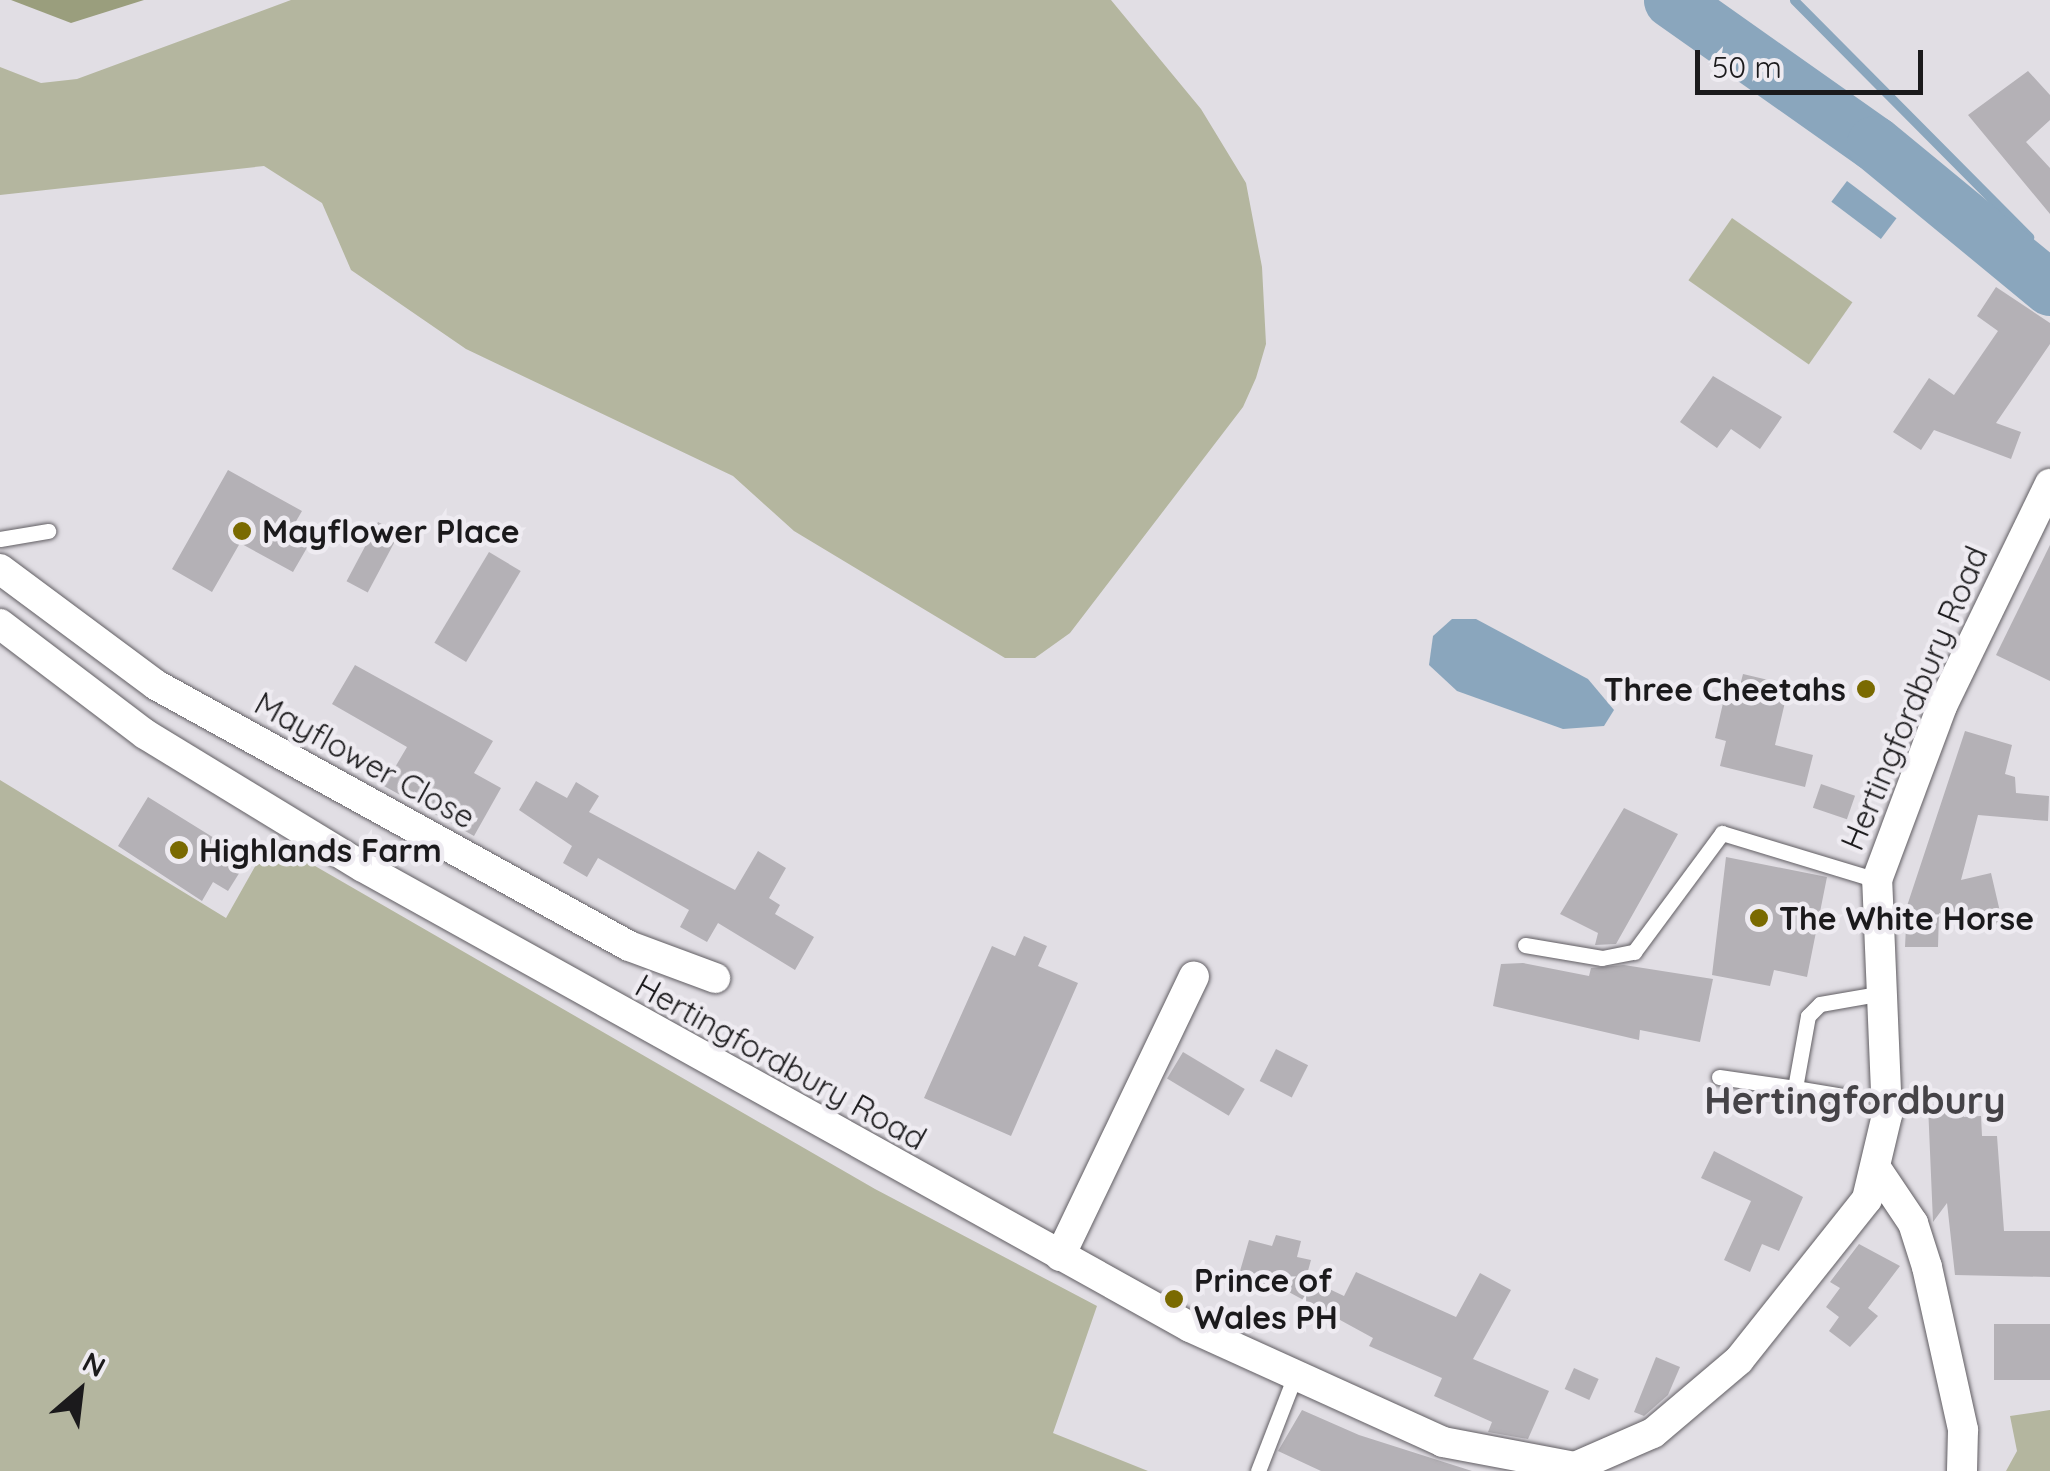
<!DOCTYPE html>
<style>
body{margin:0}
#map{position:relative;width:2050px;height:1471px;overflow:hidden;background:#e1dee4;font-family:Quicksand,sans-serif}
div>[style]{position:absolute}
.green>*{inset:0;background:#b4b69f;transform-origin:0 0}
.forest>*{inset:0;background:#9a9e7d}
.water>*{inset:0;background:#8aa6bd;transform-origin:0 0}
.stream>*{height:9px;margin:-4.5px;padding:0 4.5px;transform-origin:4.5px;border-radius:4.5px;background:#8aa6bd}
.river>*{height:55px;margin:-27.5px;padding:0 27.5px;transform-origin:27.5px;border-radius:27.5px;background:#8aa6bd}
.building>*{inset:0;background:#b4b1b6;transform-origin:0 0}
.roads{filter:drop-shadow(0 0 2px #615e63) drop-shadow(0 0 2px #615e63)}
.service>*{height:15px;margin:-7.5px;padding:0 7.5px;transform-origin:7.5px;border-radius:7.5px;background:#fff}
.minor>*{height:30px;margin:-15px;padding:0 15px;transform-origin:15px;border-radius:15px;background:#fff}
.dots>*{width:28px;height:28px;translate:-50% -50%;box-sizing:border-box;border:5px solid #eeebf1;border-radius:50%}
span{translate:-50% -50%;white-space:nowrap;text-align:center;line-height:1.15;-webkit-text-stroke:9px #eeebf1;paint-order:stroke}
.poi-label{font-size:32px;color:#1b1a1c;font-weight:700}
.left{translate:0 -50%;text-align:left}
.right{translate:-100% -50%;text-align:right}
.street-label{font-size:32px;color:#1b1a1c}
.quarter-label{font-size:38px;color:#454347;font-weight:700}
.north{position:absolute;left:30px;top:1341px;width:100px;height:100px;-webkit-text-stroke:8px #eeebf1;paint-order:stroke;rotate:28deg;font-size:28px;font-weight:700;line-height:40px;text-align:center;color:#1b1a1c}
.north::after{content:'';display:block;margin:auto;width:35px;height:45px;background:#1b1a1c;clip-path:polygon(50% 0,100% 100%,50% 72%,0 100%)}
.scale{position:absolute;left:1695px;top:50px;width:228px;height:45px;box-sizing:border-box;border:5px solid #1b1a1c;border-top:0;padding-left:12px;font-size:30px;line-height:35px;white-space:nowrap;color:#1b1a1c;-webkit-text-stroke:8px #eeebf1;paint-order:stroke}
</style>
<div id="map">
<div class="green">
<i style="clip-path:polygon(291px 0,1111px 0,1201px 109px,1246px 183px,1262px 267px,1266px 344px,1256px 378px,1243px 407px,1070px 633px,1035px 658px,1005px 658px,794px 531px,733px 476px,466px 349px,351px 270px,322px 203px,264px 166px,0 195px,0 67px,41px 83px,77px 79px)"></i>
<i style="left:1732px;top:218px;width:147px;height:76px;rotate:35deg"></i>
<i style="clip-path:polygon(0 780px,226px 918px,270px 840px,875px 1189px,1097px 1306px,1053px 1433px,1148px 1471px,0 1471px)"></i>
<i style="clip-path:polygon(2050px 1410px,2050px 1471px,2006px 1471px,2017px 1451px,2010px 1416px)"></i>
</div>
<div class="forest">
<i style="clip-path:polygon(11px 0,144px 0,71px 23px)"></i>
</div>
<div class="water">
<i style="left:1847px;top:181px;width:62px;height:26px;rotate:37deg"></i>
<i style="clip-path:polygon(1452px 619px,1476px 619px,1588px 679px,1614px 710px,1604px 726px,1563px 729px,1457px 691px,1429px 665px,1433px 636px)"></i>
</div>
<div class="stream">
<i style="left:1794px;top:0;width:334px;rotate:45.2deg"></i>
</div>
<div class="river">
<i style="left:1671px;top:0;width:248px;rotate:35.2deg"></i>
<i style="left:1874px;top:143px;width:228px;rotate:39.5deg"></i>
</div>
<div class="building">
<i style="clip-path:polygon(2028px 71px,2050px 95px,2050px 120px,2026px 142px,2050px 168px,2050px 214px,1968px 115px)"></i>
<i style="clip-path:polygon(1996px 287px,2050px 323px,2050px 344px,1996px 423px,2021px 432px,2011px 459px,1934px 430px,1921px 450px,1893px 432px,1929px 378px,1954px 395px,1998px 331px,1977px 316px)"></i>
<i style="clip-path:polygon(1713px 376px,1782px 417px,1760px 449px,1731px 429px,1717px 448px,1680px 422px)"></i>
<i style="clip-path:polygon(228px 470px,302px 511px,288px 535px,308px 546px,293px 572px,240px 543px,212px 592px,172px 569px)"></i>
<i style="left:378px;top:522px;width:24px;height:67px;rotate:28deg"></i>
<i style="clip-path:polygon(2050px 545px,2050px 681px,1996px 655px)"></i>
<i style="left:489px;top:552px;width:37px;height:106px;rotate:31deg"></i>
<i style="clip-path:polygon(355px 665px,493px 741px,474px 773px,501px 788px,474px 836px,384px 786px,407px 747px,332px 704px)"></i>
<i style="clip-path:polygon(1743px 674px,1789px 685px,1775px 745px,1813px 755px,1805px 787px,1720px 766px,1726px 741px,1715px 738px,1726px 690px,1738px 693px)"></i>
<i style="clip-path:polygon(1965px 731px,2012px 745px,2005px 774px,2015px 777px,2016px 793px,2049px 796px,2048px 821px,1978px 815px,1961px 880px,1991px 873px,2004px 929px,1939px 913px,1938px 947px,1905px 947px,1907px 906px)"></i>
<i style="clip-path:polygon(536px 781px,567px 798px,576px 782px,599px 796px,589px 812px,735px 890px,758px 851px,786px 868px,769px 898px,780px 905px,775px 914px,814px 937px,795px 970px,718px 923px,707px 942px,680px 927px,689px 910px,598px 858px,587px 877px,563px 863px,572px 846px,519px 810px)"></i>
<i style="left:1821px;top:784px;width:36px;height:25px;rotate:19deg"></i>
<i style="clip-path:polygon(148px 797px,248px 859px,228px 891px,213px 882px,202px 901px,118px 846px)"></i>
<i style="clip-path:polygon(1624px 808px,1678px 834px,1616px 944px,1595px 945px,1598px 933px,1560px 914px)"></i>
<i style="clip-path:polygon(1726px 857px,1827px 877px,1807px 977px,1774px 970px,1770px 986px,1712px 975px)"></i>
<i style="clip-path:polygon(1024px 936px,1047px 946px,1038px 966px,1078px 983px,1011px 1136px,924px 1098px,992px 946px,1015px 956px)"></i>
<i style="clip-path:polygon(1523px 963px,1589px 976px,1591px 968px,1624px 965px,1713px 979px,1700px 1042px,1640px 1030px,1639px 1040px,1493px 1006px,1501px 964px)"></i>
<i style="left:1276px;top:1049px;width:36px;height:36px;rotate:27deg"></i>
<i style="left:1183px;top:1052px;width:72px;height:31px;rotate:31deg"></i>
<i style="clip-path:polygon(1964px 1104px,1964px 1117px,1981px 1116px,1982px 1136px,1997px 1136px,2004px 1231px,2050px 1231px,2050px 1277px,1955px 1275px,1947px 1203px,1933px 1222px,1928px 1105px)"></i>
<i style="clip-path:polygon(1714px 1151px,1803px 1197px,1779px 1251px,1762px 1244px,1750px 1272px,1724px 1260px,1751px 1201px,1701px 1178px)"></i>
<i style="clip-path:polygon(1276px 1235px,1301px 1241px,1297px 1257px,1311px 1260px,1306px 1278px,1344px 1296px,1356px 1272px,1456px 1317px,1480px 1273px,1511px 1290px,1473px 1359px,1549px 1391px,1528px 1439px,1488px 1432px,1492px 1422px,1434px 1396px,1442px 1378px,1369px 1346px,1373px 1338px,1287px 1291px,1238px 1278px,1249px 1240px,1272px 1246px)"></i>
<i style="clip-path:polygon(1859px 1244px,1900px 1266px,1868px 1308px,1878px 1316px,1850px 1347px,1829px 1331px,1839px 1317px,1826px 1307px,1840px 1288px,1830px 1282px)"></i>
<i style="left:2050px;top:1324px;width:56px;height:56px;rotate:90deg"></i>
<i style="clip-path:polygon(1656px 1357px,1680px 1367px,1668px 1395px,1644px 1416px,1634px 1412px)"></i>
<i style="left:1574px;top:1368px;width:27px;height:23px;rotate:24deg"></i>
<i style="clip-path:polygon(1302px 1410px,1359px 1435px,1472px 1471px,1321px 1471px,1278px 1451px)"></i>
</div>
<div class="roads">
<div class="service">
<i style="left:0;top:539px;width:49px;rotate:-9.5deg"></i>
<i style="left:1525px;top:945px;width:78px;rotate:9.6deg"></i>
<i style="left:1602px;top:958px;width:33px;rotate:-11deg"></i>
<i style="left:1634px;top:952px;width:148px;rotate:-53.5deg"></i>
<i style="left:1722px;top:833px;width:162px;rotate:16.9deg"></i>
<i style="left:1719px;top:1077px;width:77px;rotate:8.2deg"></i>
<i style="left:1795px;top:1088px;width:73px;rotate:-79.8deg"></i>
<i style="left:1808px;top:1016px;width:17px;rotate:-45deg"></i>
<i style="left:1820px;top:1004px;width:59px;rotate:-9.8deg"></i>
<i style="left:1795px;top:1088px;width:50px;rotate:9.3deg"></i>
<i style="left:1258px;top:1471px;width:100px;rotate:-68.8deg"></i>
</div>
<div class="minor">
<i style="left:0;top:569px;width:194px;rotate:36.6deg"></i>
<i style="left:156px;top:685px;width:540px;rotate:28.89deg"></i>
<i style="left:629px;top:946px;width:92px;rotate:20.4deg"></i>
<i style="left:0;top:624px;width:182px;rotate:37.2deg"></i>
<i style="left:145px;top:734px;width:255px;rotate:31.4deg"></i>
<i style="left:363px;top:867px;width:946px;rotate:29.08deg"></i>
<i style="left:1190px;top:1327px;width:278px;rotate:24.4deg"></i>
<i style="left:1443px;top:1442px;width:134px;rotate:10.7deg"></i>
<i style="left:1575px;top:1467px;width:85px;rotate:-23.6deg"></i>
<i style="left:1653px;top:1433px;width:113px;rotate:-40.3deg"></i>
<i style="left:1739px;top:1360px;width:206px;rotate:-51.5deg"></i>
<i style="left:1867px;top:1199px;width:86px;rotate:-76.6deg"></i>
<i style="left:1887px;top:1115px;width:235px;rotate:-92.4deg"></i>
<i style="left:1877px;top:880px;width:186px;rotate:-69.5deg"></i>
<i style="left:1942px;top:706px;width:247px;rotate:-64.1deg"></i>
<i style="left:1878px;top:1171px;width:63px;rotate:56.1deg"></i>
<i style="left:1913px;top:1223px;width:46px;rotate:72.3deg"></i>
<i style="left:1927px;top:1267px;width:167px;rotate:77.5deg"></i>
<i style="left:1963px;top:1430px;width:41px;rotate:91.4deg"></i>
<i style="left:1060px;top:1256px;width:310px;rotate:-64.4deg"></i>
</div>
</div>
<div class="dots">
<i style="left:242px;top:531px;background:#7a6a01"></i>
<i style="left:1866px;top:689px;background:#7a6a01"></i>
<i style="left:179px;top:850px;background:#7a6a01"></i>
<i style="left:1759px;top:918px;background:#7a6a01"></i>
<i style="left:1174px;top:1299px;background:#7a6a01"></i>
</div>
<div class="poi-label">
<span class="left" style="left:262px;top:531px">Mayflower Place</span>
<span class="right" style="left:1846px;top:689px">Three Cheetahs</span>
<span class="left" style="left:199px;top:850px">Highlands Farm</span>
<span class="left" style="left:1779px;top:918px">The White Horse</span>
<span class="left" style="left:1194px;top:1299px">Prince of<br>Wales PH</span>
</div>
<div class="street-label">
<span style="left:1914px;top:698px;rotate:-67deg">Hertingfordbury Road</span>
<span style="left:365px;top:760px;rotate:29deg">Mayflower Close</span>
<span style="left:781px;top:1062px;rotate:29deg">Hertingfordbury Road</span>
</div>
<div class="quarter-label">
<span style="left:1855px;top:1101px">Hertingfordbury</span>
</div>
<div class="north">N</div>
<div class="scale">50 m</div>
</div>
